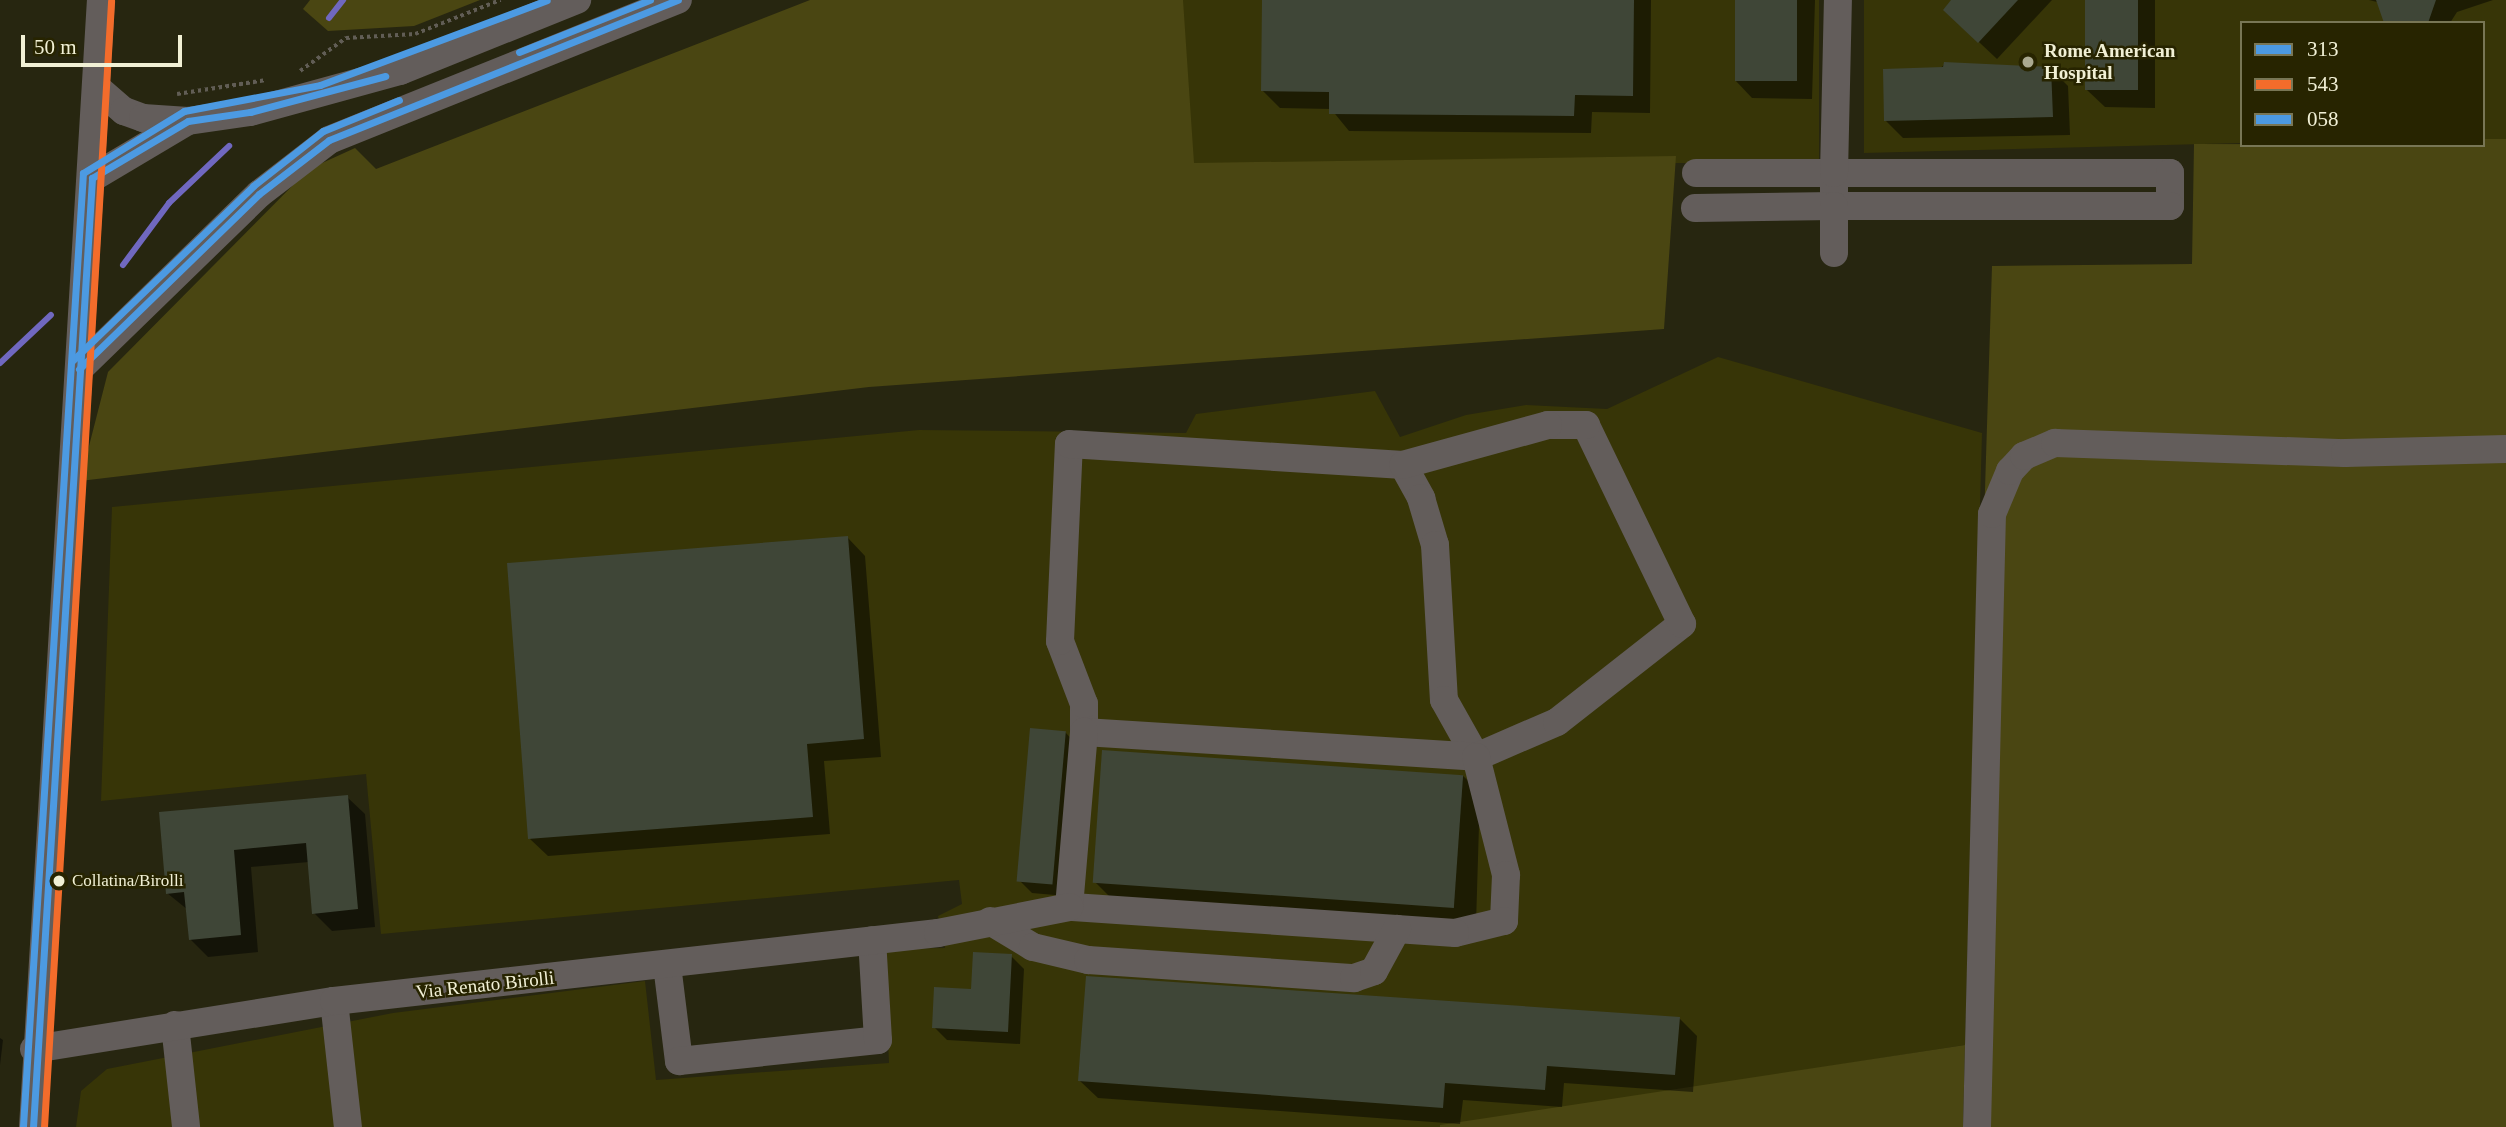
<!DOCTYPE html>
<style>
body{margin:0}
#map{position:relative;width:2506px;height:1127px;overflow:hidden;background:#272610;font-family:Georgia,serif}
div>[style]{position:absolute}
.built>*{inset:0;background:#373507;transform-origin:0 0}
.green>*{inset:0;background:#4a4612}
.shadow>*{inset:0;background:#0007}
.stream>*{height:6px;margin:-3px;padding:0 3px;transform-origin:3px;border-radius:3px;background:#7068c0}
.building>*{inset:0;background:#3f4637;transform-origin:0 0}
.path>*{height:3.5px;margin-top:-1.75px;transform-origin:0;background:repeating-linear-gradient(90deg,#615d55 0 3.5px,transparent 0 7px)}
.minor>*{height:28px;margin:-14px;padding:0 14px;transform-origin:14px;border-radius:14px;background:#635d5b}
.bus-1>*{height:7px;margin:-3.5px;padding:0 3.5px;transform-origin:3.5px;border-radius:3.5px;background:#4c9ae2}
.bus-2>*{height:7px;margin:-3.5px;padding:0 3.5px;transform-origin:3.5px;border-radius:3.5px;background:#f36c2b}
.bus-3>*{height:7px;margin:-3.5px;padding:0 3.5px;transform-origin:3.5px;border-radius:3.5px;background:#4c9ae2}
.dots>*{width:19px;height:19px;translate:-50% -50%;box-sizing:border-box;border:4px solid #272400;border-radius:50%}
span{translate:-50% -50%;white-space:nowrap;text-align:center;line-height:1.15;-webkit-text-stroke:5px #272400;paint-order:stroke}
.bus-label{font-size:17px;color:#f1f0d5}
.left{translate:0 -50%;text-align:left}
.poi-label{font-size:19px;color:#f1f0d5;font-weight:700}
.street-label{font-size:19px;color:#f1f0d5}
.legend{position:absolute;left:2240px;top:21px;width:245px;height:126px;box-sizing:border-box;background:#272400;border:2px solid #787655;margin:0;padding:9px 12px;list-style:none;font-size:21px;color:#f1f0d5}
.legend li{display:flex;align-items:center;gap:14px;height:35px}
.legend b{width:35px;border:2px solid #787655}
.scale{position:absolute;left:21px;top:35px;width:161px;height:32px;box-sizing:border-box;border:4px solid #f1f0d5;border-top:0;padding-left:9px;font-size:21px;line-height:24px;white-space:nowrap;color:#f1f0d5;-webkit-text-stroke:5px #272400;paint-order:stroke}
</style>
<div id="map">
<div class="built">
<i style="left:1183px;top:0;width:636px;height:163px"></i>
<i style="clip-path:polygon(1864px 0,2506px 0,2506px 139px,2483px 139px,2483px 23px,2242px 23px,2242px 143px,1864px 153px)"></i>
<i style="clip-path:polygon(1718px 357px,1982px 433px,1965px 1045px,1440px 1127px,76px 1127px,81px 1091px,107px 1069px,393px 1013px,645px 981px,656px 1080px,889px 1063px,884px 949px,945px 948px,938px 916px,962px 904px,959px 880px,381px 934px,366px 774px,101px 801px,112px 507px,919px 430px,1186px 433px,1196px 414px,1375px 391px,1400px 437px,1466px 415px,1526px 405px,1607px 409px)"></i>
</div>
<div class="green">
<i style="clip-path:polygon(310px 0,480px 0,414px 26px,328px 31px,303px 9px)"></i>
<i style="clip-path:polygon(810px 0,1183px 0,1194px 163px,1676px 156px,1664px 329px,869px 387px,80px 481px,108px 372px,309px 169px,355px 148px,376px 169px)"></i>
<i style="clip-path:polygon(2483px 139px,2506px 139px,2506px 1127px,1965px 1127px,1992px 266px,2192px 264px,2194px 144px,2483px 145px)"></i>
<i style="clip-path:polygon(1965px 1045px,1963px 1127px,1440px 1127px,1440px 1125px)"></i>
</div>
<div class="shadow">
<i style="clip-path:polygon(1263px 0,1651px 0,1650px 113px,1592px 112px,1591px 133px,1349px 131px,1331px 109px,1280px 108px,1262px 90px)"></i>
<i style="clip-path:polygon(1737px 0,1815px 0,1812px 99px,1752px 98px,1735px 80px)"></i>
<i style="clip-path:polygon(1954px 0,2052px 0,1997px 59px,1963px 27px)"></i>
<i style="clip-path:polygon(2085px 0,2155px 0,2155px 108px,2105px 107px,2087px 90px)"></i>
<i style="clip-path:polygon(2369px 0,2493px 0,2457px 12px,2450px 23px,2386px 23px,2377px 2px)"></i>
<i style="clip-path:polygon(1946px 63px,2051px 69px,2068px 86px,2070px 135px,1903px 138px,1885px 120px)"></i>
<i style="clip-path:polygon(848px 538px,865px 556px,881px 757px,824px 761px,830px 834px,548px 856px,530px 839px)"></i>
<i style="clip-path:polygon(1065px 732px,1078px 746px,1066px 896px,1032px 893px,1019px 880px)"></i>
<i style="clip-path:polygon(1462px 775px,1480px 792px,1476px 924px,1113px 900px,1095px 882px)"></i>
<i style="clip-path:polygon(347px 797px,365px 814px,375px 927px,332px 931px,314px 913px,309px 862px,251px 867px,258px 952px,208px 957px,190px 939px,188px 910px,167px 893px,161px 814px)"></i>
<i style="clip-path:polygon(1011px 956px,1024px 969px,1020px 1044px,947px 1040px,934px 1027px)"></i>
<i style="clip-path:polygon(1679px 1018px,1697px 1036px,1693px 1092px,1564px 1083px,1562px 1107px,1463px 1100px,1460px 1124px,1098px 1098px,1080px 1081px)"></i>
<i style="clip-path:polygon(0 1038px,3px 1040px,0 1065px)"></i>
</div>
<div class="stream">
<i style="left:329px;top:18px;width:23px;rotate:-52deg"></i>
<i style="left:123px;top:265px;width:77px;rotate:-53.4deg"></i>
<i style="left:169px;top:203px;width:83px;rotate:-43.5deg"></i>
<i style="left:0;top:363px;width:70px;rotate:-43.3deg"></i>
</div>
<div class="building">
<i style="clip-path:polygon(1262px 0,1634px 0,1633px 96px,1575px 95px,1574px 116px,1329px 114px,1329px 92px,1261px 91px)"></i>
<i style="left:1735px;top:0;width:62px;height:81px"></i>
<i style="clip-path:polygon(1951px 0,2018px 0,1978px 43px,1943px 10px)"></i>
<i style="left:2085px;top:0;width:53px;height:90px"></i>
<i style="clip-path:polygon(2376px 0,2436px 0,2428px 23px,2384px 23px)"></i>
<i style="clip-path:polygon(1944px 62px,2051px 67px,2053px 117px,1884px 121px,1883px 69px,1943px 67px)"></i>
<i style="clip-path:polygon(848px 536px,864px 739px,807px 744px,813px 817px,528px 839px,507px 563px)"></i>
<i style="left:1030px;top:728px;width:36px;height:154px;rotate:5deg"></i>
<i style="left:1102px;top:750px;width:362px;height:133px;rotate:4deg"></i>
<i style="clip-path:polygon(348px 795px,358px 909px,312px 914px,306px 843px,234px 850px,241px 935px,189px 940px,184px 892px,166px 894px,159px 812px)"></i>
<i style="clip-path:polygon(973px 952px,1012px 954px,1008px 1032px,932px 1028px,934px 987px,971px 989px)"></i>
<i style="clip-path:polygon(1086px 976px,1680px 1017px,1675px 1075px,1547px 1066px,1545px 1090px,1445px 1083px,1443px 1108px,1078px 1081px)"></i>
</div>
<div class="path">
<i style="left:300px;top:71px;width:57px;rotate:-35.7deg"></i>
<i style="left:346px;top:38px;width:69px;rotate:-3.3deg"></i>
<i style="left:415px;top:34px;width:92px;rotate:-21.8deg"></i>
<i style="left:177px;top:94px;width:90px;rotate:-8.9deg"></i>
</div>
<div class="minor">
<i style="left:96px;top:87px;width:37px;rotate:41deg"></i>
<i style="left:124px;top:111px;width:20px;rotate:20deg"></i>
<i style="left:143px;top:118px;width:45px;rotate:3.8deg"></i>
<i style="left:188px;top:121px;width:63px;rotate:-8.3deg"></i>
<i style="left:250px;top:112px;width:156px;rotate:-15.3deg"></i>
<i style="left:400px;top:71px;width:191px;rotate:-21.9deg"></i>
<i style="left:1696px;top:173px;width:474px"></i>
<i style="left:2170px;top:173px;width:33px;rotate:90deg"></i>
<i style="left:2170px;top:206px;width:336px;rotate:180deg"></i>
<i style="left:1834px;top:206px;width:33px;rotate:-90deg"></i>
<i style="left:1834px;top:173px;width:173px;rotate:-88.7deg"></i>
<i style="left:92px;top:178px;width:112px;rotate:-30.7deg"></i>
<i style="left:1695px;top:208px;width:139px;rotate:-0.8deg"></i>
<i style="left:1834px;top:206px;width:47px;rotate:90deg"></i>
<i style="left:79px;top:369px;width:251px;rotate:-44.2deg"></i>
<i style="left:259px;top:194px;width:88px;rotate:-37.6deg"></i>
<i style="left:329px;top:140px;width:376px;rotate:-21.9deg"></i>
<i style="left:1084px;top:732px;width:28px;rotate:-90deg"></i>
<i style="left:1084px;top:704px;width:67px;rotate:-110.9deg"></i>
<i style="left:1060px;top:641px;width:197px;rotate:-87.4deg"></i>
<i style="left:1069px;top:444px;width:335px;rotate:3.6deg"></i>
<i style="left:1403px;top:465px;width:38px;rotate:61deg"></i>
<i style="left:1421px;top:498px;width:49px;rotate:73.4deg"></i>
<i style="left:1435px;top:545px;width:155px;rotate:86.7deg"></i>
<i style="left:1444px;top:700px;width:65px;rotate:60.7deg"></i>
<i style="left:1476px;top:757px;width:88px;rotate:-23.4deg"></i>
<i style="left:1557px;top:722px;width:159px;rotate:-38.1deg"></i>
<i style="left:1682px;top:624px;width:221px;rotate:-115.8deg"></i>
<i style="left:1586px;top:425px;width:38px;rotate:180deg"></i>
<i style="left:1548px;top:425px;width:150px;rotate:164.6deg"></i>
<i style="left:1084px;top:732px;width:393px;rotate:3.6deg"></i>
<i style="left:1476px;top:757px;width:122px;rotate:75.7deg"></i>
<i style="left:1506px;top:875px;width:46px;rotate:92.5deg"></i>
<i style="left:1504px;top:921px;width:50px;rotate:166.2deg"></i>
<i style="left:1455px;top:933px;width:387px;rotate:-176.1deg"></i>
<i style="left:1069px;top:907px;width:176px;rotate:-85.1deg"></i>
<i style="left:990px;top:921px;width:50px;rotate:31.2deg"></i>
<i style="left:1033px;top:947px;width:57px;rotate:13.3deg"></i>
<i style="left:1088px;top:960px;width:267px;rotate:3.9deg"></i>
<i style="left:1354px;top:978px;width:21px;rotate:-19deg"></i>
<i style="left:1374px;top:971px;width:48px;rotate:-61.3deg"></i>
<i style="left:667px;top:965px;width:97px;rotate:82.9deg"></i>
<i style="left:679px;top:1061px;width:200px;rotate:-6deg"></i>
<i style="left:878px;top:1040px;width:100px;rotate:-93.4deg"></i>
<i style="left:334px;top:1001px;width:127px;rotate:83.7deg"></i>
<i style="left:175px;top:1025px;width:103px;rotate:83.8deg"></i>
<i style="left:34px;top:1049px;width:304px;rotate:-9.1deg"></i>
<i style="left:334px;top:1001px;width:608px;rotate:-6.42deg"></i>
<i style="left:938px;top:933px;width:134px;rotate:-11.2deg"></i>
<i style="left:33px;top:1127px;width:1129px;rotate:-86.55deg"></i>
<i style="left:1977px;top:1127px;width:613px;rotate:-88.6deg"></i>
<i style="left:1992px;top:514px;width:47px;rotate:-67.3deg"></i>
<i style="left:2010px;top:471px;width:21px;rotate:-47deg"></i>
<i style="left:2024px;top:456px;width:34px;rotate:-23deg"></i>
<i style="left:2055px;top:443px;width:290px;rotate:2deg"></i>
<i style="left:2345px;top:453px;width:161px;rotate:-1.4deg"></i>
</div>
<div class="bus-1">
<i style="left:92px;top:178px;width:112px;rotate:-30.7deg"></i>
<i style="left:188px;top:121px;width:63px;rotate:-8.3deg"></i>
<i style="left:250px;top:112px;width:140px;rotate:-14.9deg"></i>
<i style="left:79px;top:369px;width:251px;rotate:-44.2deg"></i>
<i style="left:259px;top:194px;width:88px;rotate:-37.6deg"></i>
<i style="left:329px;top:140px;width:376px;rotate:-21.9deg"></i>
<i style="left:33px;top:1127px;width:951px;rotate:-86.44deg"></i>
</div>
<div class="bus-2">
<i style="left:44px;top:1127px;width:1128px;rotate:-86.59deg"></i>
</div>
<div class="bus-3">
<i style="left:519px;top:52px;width:141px;rotate:-21.7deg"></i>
<i style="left:72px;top:361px;width:252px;rotate:-44deg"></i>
<i style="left:253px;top:186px;width:89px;rotate:-38.2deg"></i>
<i style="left:323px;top:131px;width:82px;rotate:-22.2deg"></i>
<i style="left:23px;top:1126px;width:955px;rotate:-86.4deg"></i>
<i style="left:83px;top:173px;width:119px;rotate:-31.5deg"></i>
<i style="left:184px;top:111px;width:138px;rotate:-10.8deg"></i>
<i style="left:320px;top:85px;width:242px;rotate:-20.5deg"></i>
</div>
<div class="dots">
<i style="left:2028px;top:62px;background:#aaa990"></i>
<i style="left:59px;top:881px;background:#f1f0d5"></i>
</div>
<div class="bus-label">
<span class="left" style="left:72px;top:881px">Collatina/Birolli</span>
</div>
<div class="poi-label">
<span class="left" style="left:2044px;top:62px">Rome American<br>Hospital</span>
</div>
<div class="street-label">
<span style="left:485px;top:985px;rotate:-6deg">Via Renato Birolli</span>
</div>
<ul class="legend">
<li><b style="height:9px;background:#4c9ae2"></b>313</li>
<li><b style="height:9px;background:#f36c2b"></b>543</li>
<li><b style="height:9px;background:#4c9ae2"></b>058</li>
</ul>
<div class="scale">50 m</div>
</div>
